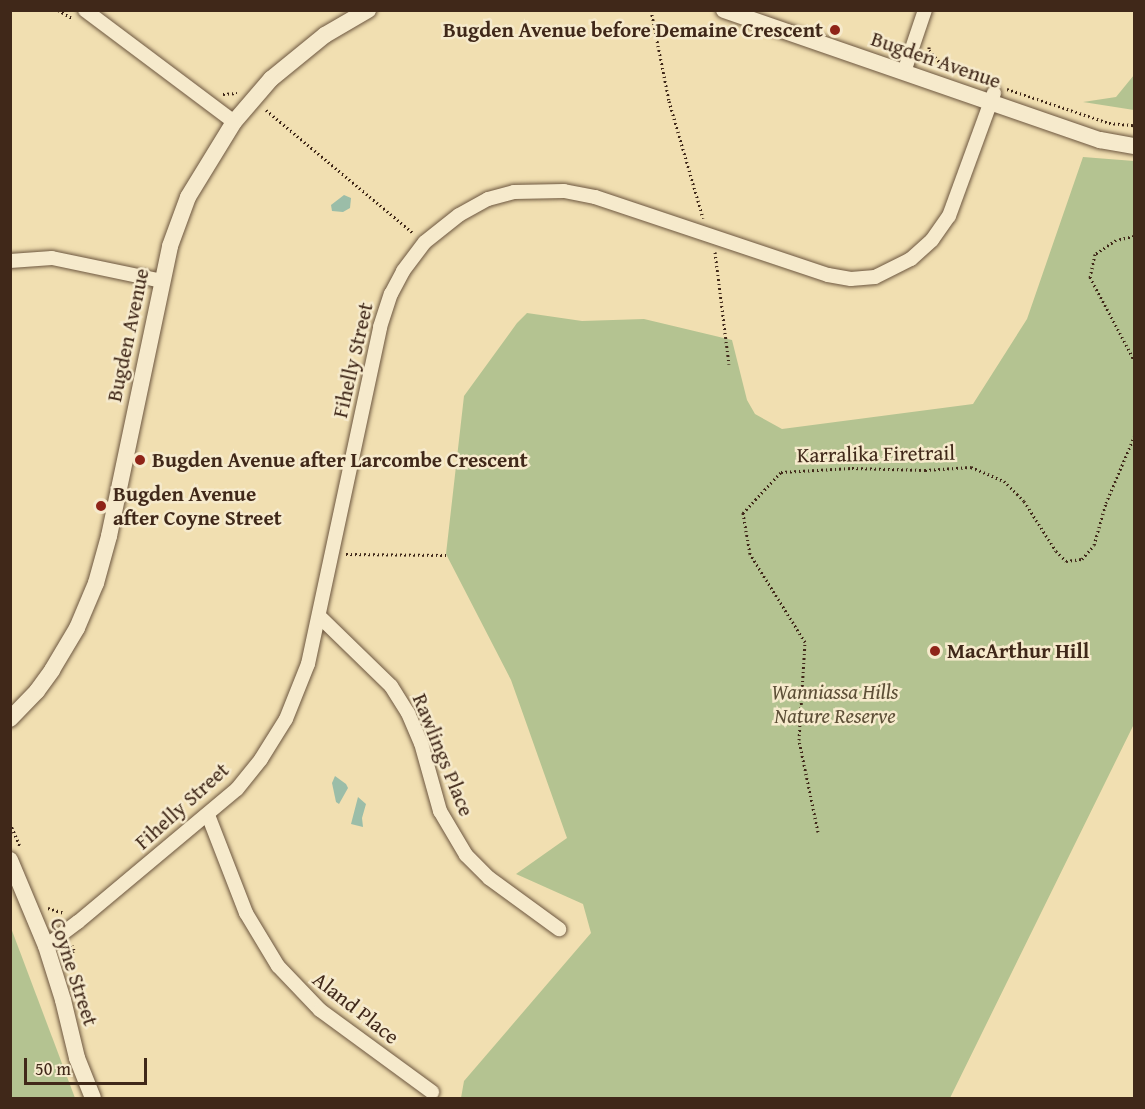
<!DOCTYPE html>
<style>
body{margin:0}
#map{position:relative;width:1145px;height:1109px;overflow:hidden;background:#f1dfb1;font-family:"Gentium Book Plus",serif}
div>[style]{position:absolute}
.green>*{inset:0;background:#b4c391}
.water>*{inset:0;background:#9bbda8}
.path>*{height:3px;margin-top:-1.5px;transform-origin:0;background:repeating-linear-gradient(90deg,#402819 0 1.5px,transparent 0 4.5px)}
.roads{filter:drop-shadow(0 0 2px #6c563f) drop-shadow(0 0 2px #6c563f)}
.minor>*{height:14px;margin:-7px;padding:0 7px;transform-origin:7px;border-radius:7px;background:#f6eacc}
.tertiary>*{height:16px;margin:-8px;padding:0 8px;transform-origin:8px;border-radius:8px;background:#f6eacc}
.dots>*{width:16px;height:16px;translate:-50% -50%;box-sizing:border-box;border:3px solid #f6eacc;border-radius:50%}
span{translate:-50% -50%;white-space:nowrap;text-align:center;line-height:1.15;-webkit-text-stroke:5px #f6eacc;paint-order:stroke}
.poi-label{font-size:21px;color:#402819;font-weight:700}
.right{translate:-100% -50%;text-align:right}
.left{translate:0 -50%;text-align:left}
.street-label{font-size:21px;color:#402819}
.park-label{font-size:21px;color:#5d4f37;font-style:italic}
.frame{position:absolute;inset:0;border:12px solid #402819;pointer-events:none}
.scale{position:absolute;left:24px;top:1058px;width:123px;height:27px;box-sizing:border-box;border:3px solid #402819;border-top:0;padding-left:8px;font-size:18px;line-height:21px;white-space:nowrap;color:#402819;-webkit-text-stroke:4px #f6eacc;paint-order:stroke}
</style>
<div id="map">
<div class="green">
<i style="clip-path:polygon(1134px 75px,1134px 110px,1083px 102px,1116px 97px)"></i>
<i style="clip-path:polygon(1083px 157px,1134px 161px,1134px 724px,950px 1098px,461px 1098px,464px 1081px,591px 933px,583px 904px,516px 874px,567px 838px,511px 680px,446px 554px,464px 396px,517px 323px,527px 313px,582px 321px,644px 319px,732px 340px,747px 400px,755px 414px,782px 429px,973px 404px,1027px 319px)"></i>
<i style="clip-path:polygon(10px 928px,11px 928px,75px 1098px,11px 1098px)"></i>
</div>
<div class="water">
<i style="clip-path:polygon(344px 195px,351px 198px,350px 208px,343px 212px,332px 211px,331px 205px)"></i>
<i style="clip-path:polygon(335px 776px,346px 784px,348px 788px,339px 804px,336px 802px,332px 783px)"></i>
<i style="clip-path:polygon(358px 797px,366px 804px,362px 818px,363px 827px,351px 824px)"></i>
</div>
<div class="path">
<i style="left:58px;top:10px;width:16px;rotate:30deg"></i>
<i style="left:651px;top:10px;width:93px;rotate:78.8deg"></i>
<i style="left:669px;top:101px;width:122px;rotate:73.8deg"></i>
<i style="left:883px;top:47px;width:15px;rotate:-8deg"></i>
<i style="left:929px;top:47px;width:3px;rotate:90deg"></i>
<i style="left:929px;top:50px;width:23px;rotate:49deg"></i>
<i style="left:1007px;top:89px;width:108px;rotate:18.4deg"></i>
<i style="left:1109px;top:123px;width:25px;rotate:5deg"></i>
<i style="left:223px;top:94px;width:14px;rotate:-4deg"></i>
<i style="left:266px;top:110px;width:192px;rotate:39.9deg"></i>
<i style="left:1134px;top:236px;width:18px;rotate:167deg"></i>
<i style="left:1116px;top:240px;width:25px;rotate:146deg"></i>
<i style="left:1095px;top:254px;width:24px;rotate:102deg"></i>
<i style="left:1090px;top:277px;width:94px;rotate:62.1deg"></i>
<i style="left:715px;top:252px;width:113px;rotate:82.9deg"></i>
<i style="left:346px;top:554px;width:100px;rotate:0.6deg"></i>
<i style="left:10px;top:823px;width:26px;rotate:67deg"></i>
<i style="left:818px;top:832px;width:94px;rotate:-101.7deg"></i>
<i style="left:799px;top:740px;width:98px;rotate:-86.5deg"></i>
<i style="left:805px;top:642px;width:104px;rotate:-122deg"></i>
<i style="left:750px;top:554px;width:42px;rotate:-99.7deg"></i>
<i style="left:743px;top:513px;width:56px;rotate:-47.2deg"></i>
<i style="left:781px;top:472px;width:71px;rotate:-3.2deg"></i>
<i style="left:852px;top:468px;width:73px;rotate:1.6deg"></i>
<i style="left:925px;top:470px;width:46px;rotate:-3.7deg"></i>
<i style="left:971px;top:467px;width:36px;rotate:23deg"></i>
<i style="left:1004px;top:481px;width:28px;rotate:45deg"></i>
<i style="left:1024px;top:501px;width:59px;rotate:57.4deg"></i>
<i style="left:1056px;top:551px;width:14px;rotate:45deg"></i>
<i style="left:1066px;top:561px;width:16px;rotate:-7deg"></i>
<i style="left:1082px;top:559px;width:18px;rotate:-49deg"></i>
<i style="left:1094px;top:545px;width:44px;rotate:-74.1deg"></i>
<i style="left:1106px;top:503px;width:72px;rotate:-67deg"></i>
<i style="left:48px;top:908px;width:17px;rotate:17deg"></i>
<i style="left:67px;top:959px;width:11px;rotate:-52deg"></i>
<i style="left:74px;top:950px;width:5px;rotate:-112deg"></i>
</div>
<div class="roads">
<div class="minor">
<i style="left:85px;top:10px;width:186px;rotate:36.9deg"></i>
<i style="left:904px;top:72px;width:65px;rotate:-71.3deg"></i>
<i style="left:10px;top:261px;width:42px;rotate:-4.1deg"></i>
<i style="left:52px;top:258px;width:112px;rotate:11.8deg"></i>
<i style="left:319px;top:616px;width:100px;rotate:44.2deg"></i>
<i style="left:391px;top:686px;width:32px;rotate:58deg"></i>
<i style="left:408px;top:713px;width:33px;rotate:67deg"></i>
<i style="left:421px;top:743px;width:71px;rotate:74.4deg"></i>
<i style="left:440px;top:811px;width:51px;rotate:59.4deg"></i>
<i style="left:466px;top:855px;width:33px;rotate:45deg"></i>
<i style="left:489px;top:878px;width:87px;rotate:36.1deg"></i>
<i style="left:208px;top:815px;width:105px;rotate:68.8deg"></i>
<i style="left:246px;top:913px;width:62px;rotate:58.9deg"></i>
<i style="left:278px;top:966px;width:61px;rotate:46.3deg"></i>
<i style="left:320px;top:1010px;width:139px;rotate:36.2deg"></i>
<i style="left:46px;top:946px;width:40px;rotate:-37deg"></i>
<i style="left:78px;top:922px;width:207px;rotate:-39.9deg"></i>
<i style="left:237px;top:789px;width:38px;rotate:-51deg"></i>
<i style="left:261px;top:759px;width:47px;rotate:-58deg"></i>
<i style="left:286px;top:719px;width:59px;rotate:-68.2deg"></i>
<i style="left:308px;top:664px;width:345px;rotate:-77.9deg"></i>
<i style="left:380px;top:327px;width:35px;rotate:-72deg"></i>
<i style="left:391px;top:294px;width:26px;rotate:-62deg"></i>
<i style="left:403px;top:271px;width:36px;rotate:-53deg"></i>
<i style="left:425px;top:242px;width:43px;rotate:-38.5deg"></i>
<i style="left:459px;top:215px;width:33px;rotate:-29deg"></i>
<i style="left:488px;top:199px;width:27px;rotate:-15deg"></i>
<i style="left:514px;top:192px;width:50px;rotate:-1.1deg"></i>
<i style="left:564px;top:191px;width:32px;rotate:11deg"></i>
<i style="left:595px;top:197px;width:246px;rotate:18.5deg"></i>
<i style="left:828px;top:275px;width:23px;rotate:10deg"></i>
<i style="left:851px;top:279px;width:24px;rotate:-5deg"></i>
<i style="left:875px;top:277px;width:40px;rotate:-26.6deg"></i>
<i style="left:911px;top:259px;width:28px;rotate:-42deg"></i>
<i style="left:932px;top:240px;width:29px;rotate:-55deg"></i>
<i style="left:949px;top:216px;width:131px;rotate:-69.9deg"></i>
</div>
<div class="tertiary">
<i style="left:724px;top:10px;width:398px;rotate:19.1deg"></i>
<i style="left:1100px;top:140px;width:35px;rotate:10deg"></i>
<i style="left:10px;top:719px;width:39px;rotate:-46deg"></i>
<i style="left:37px;top:691px;width:26px;rotate:-54deg"></i>
<i style="left:52px;top:670px;width:49px;rotate:-59.2deg"></i>
<i style="left:77px;top:628px;width:49px;rotate:-67.1deg"></i>
<i style="left:96px;top:583px;width:49px;rotate:-74.5deg"></i>
<i style="left:109px;top:536px;width:296px;rotate:-78.1deg"></i>
<i style="left:170px;top:246px;width:52px;rotate:-69.8deg"></i>
<i style="left:188px;top:197px;width:88px;rotate:-58.5deg"></i>
<i style="left:234px;top:122px;width:57px;rotate:-49.3deg"></i>
<i style="left:271px;top:79px;width:70px;rotate:-39.2deg"></i>
<i style="left:325px;top:35px;width:50px;rotate:-30.2deg"></i>
<i style="left:10px;top:860px;width:93px;rotate:67.3deg"></i>
<i style="left:46px;top:946px;width:57px;rotate:72.5deg"></i>
<i style="left:63px;top:1000px;width:60px;rotate:76.4deg"></i>
<i style="left:77px;top:1058px;width:43px;rotate:68.2deg"></i>
</div>
</div>
<div class="dots">
<i style="left:835px;top:30px;background:#8f2418"></i>
<i style="left:140px;top:460px;background:#8f2418"></i>
<i style="left:101px;top:506px;background:#8f2418"></i>
<i style="left:935px;top:651px;background:#8f2418"></i>
</div>
<div class="poi-label">
<span class="right" style="left:823px;top:30px">Bugden Avenue before Demaine Crescent</span>
<span class="left" style="left:152px;top:460px">Bugden Avenue after Larcombe Crescent</span>
<span class="left" style="left:113px;top:506px">Bugden Avenue<br>after Coyne Street</span>
<span class="left" style="left:947px;top:651px">MacArthur Hill</span>
</div>
<div class="street-label">
<span style="left:936px;top:60px;rotate:19deg">Bugden Avenue</span>
<span style="left:128px;top:335px;rotate:-78deg">Bugden Avenue</span>
<span style="left:353px;top:360px;rotate:-77deg">Fihelly Street</span>
<span style="left:876px;top:454px;rotate:-1deg">Karralika Firetrail</span>
<span style="left:443px;top:755px;rotate:68deg">Rawlings Place</span>
<span style="left:182px;top:806px;rotate:-42deg">Fihelly Street</span>
<span style="left:74px;top:972px;rotate:72deg">Coyne Street</span>
<span style="left:356px;top:1008px;rotate:38deg">Aland Place</span>
</div>
<div class="park-label">
<span style="left:835px;top:704px">Wanniassa Hills<br>Nature Reserve</span>
</div>
<div class="frame"></div>
<div class="scale">50 m</div>
</div>
